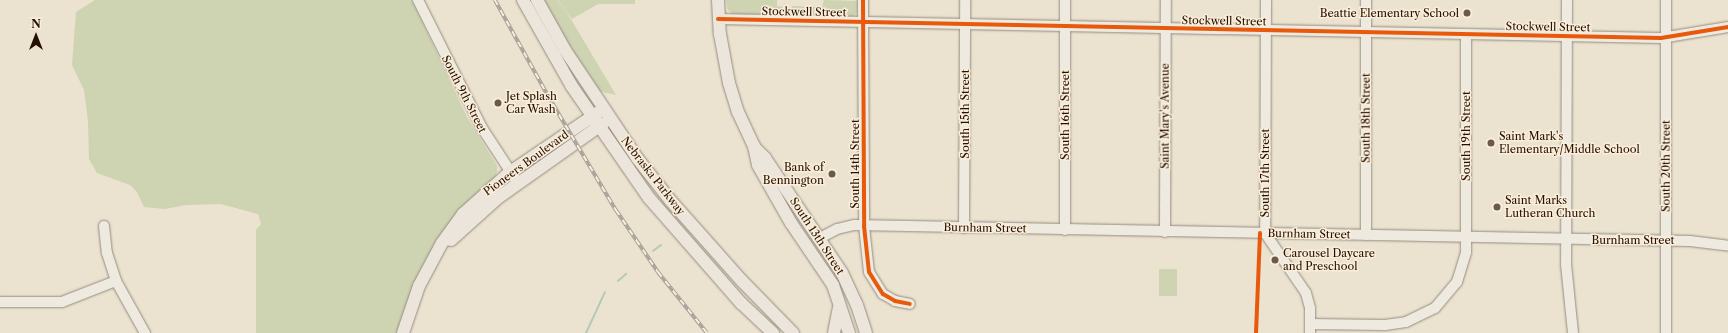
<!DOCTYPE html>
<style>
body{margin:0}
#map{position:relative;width:1728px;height:333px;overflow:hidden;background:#ebe2cf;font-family:"Libre Caslon Text",serif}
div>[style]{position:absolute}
.green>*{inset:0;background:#ced3b1;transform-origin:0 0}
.stream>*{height:2px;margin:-1px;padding:0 1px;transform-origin:1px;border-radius:1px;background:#b4cab9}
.roads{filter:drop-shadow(0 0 1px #958c80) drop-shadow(0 0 1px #958c80)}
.minor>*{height:10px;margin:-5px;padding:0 5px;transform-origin:5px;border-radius:5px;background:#eeeae0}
.major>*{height:12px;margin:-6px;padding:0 6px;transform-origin:6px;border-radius:6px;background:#ece5db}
.rail>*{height:3.5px;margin-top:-1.75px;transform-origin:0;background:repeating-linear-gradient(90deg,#faeed8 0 6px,#a6a199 0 12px);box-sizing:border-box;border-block:1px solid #a6a199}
.cycleway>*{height:4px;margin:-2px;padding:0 2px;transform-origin:2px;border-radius:2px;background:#e8590c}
.dots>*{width:11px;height:11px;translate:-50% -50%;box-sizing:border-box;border:2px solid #faeed8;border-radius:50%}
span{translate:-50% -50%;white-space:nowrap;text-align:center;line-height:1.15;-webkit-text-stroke:3px #faeed8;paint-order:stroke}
.street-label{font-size:11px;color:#260f05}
.poi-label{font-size:11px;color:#260f05}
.right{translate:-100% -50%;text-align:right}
.left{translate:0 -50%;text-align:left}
.north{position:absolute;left:16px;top:16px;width:40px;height:40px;-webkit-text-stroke:3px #faeed8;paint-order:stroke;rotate:0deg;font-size:11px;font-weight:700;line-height:16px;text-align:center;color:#260f05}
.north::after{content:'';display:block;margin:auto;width:14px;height:18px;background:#260f05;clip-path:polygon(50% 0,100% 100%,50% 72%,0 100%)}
</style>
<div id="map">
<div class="green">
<i style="clip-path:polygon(95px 0,412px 0,467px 117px,497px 166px,497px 172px,494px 179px,472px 201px,398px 333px,256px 333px,256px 230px,261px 224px,258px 214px,221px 204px,186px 205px,165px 209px,144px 207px,137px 192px,130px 185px,97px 173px,89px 159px,88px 121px,84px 90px,72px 65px,76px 12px)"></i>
<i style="clip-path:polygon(542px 0,557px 0,566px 11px,616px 95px,598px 91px,587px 76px)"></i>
<i style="clip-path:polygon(558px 0,635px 0,635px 4px,598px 4px,572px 19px)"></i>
<i style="clip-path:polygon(726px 0,777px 0,777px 6px,783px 7px,783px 10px,780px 15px,734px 15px,728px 10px)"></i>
<i style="clip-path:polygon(824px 0,857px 1px,857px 13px,852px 17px,791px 14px,792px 6px,822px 7px)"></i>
<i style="left:1159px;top:269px;width:18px;height:27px"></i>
</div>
<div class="stream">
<i style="left:653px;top:251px;width:10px;rotate:-37deg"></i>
<i style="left:618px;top:281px;width:11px;rotate:-41deg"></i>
<i style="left:586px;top:333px;width:45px;rotate:-65.1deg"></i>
</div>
<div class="roads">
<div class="minor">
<i style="left:418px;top:0;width:143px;rotate:63.4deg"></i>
<i style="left:482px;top:128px;width:66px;rotate:56.8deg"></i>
<i style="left:863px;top:0;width:226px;rotate:89.7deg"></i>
<i style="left:864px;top:226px;width:46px;rotate:83.8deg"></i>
<i style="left:869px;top:272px;width:26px;rotate:58deg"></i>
<i style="left:883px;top:294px;width:14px;rotate:30deg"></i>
<i style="left:895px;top:301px;width:15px;rotate:11deg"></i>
<i style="left:1266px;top:0;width:233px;rotate:90.2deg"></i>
<i style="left:1265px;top:233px;width:73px;rotate:55.7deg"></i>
<i style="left:1306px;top:293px;width:16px;rotate:75deg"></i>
<i style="left:1310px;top:308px;width:25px;rotate:90deg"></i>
<i style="left:1567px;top:0;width:264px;rotate:90.2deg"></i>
<i style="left:1566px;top:264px;width:69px;rotate:84.2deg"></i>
<i style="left:718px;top:19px;width:943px;rotate:1.15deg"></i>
<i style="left:1661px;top:38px;width:68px;rotate:-9.3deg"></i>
<i style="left:104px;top:226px;width:27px;rotate:84deg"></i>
<i style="left:107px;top:253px;width:29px;rotate:72deg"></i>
<i style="left:116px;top:281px;width:60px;rotate:60.9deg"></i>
<i style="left:964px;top:228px;width:228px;rotate:-89.7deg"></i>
<i style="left:1065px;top:230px;width:230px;rotate:-90deg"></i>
<i style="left:1165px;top:232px;width:232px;rotate:-89.8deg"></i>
<i style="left:1366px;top:235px;width:235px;rotate:-90deg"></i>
<i style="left:820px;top:238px;width:19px;rotate:-28deg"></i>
<i style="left:837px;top:229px;width:18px;rotate:-13deg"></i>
<i style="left:855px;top:225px;width:835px;rotate:1.1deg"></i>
<i style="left:1690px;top:241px;width:38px;rotate:7deg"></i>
<i style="left:0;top:302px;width:62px"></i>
<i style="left:62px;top:302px;width:58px;rotate:-21.3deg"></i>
<i style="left:1310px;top:324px;width:75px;rotate:0.8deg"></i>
<i style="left:1385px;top:325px;width:21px;rotate:-8deg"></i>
<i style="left:1406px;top:322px;width:32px;rotate:-26deg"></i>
<i style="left:1435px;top:308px;width:34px;rotate:-50deg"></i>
<i style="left:1457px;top:282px;width:31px;rotate:-73deg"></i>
<i style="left:1466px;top:252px;width:218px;rotate:-90deg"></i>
<i style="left:1666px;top:333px;width:333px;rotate:-90deg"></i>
</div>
<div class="major">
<i style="left:523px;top:0;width:98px;rotate:60.5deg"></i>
<i style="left:571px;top:85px;width:137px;rotate:55.4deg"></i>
<i style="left:649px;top:198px;width:140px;rotate:48.8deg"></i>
<i style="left:741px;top:303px;width:44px;rotate:43.2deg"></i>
<i style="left:537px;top:0;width:57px;rotate:60.8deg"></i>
<i style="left:565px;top:50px;width:130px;rotate:56.3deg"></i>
<i style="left:637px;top:158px;width:53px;rotate:51.8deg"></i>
<i style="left:670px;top:200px;width:108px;rotate:48.4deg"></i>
<i style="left:742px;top:281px;width:73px;rotate:45.6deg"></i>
<i style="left:718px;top:0;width:34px;rotate:87deg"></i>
<i style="left:720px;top:34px;width:50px;rotate:79.6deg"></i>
<i style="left:729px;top:83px;width:30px;rotate:73deg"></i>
<i style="left:738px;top:112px;width:38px;rotate:65deg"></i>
<i style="left:754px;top:146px;width:19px;rotate:78deg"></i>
<i style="left:758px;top:165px;width:67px;rotate:60.4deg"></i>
<i style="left:791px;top:223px;width:75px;rotate:55.9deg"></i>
<i style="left:833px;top:285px;width:51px;rotate:71.6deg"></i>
<i style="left:754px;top:147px;width:16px;rotate:45deg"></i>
<i style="left:765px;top:158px;width:138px;rotate:56.2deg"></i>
<i style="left:842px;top:273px;width:35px;rotate:65deg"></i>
<i style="left:857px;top:305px;width:29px;rotate:72deg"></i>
<i style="left:451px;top:240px;width:64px;rotate:-41.9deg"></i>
<i style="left:499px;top:197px;width:128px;rotate:-35.2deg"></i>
<i style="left:403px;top:333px;width:50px;rotate:-71.2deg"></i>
<i style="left:419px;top:286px;width:49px;rotate:-61.9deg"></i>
<i style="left:442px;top:243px;width:36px;rotate:-54deg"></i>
<i style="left:463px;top:214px;width:63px;rotate:-41.8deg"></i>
<i style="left:510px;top:172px;width:107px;rotate:-34deg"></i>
<i style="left:834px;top:333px;width:25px;rotate:-79deg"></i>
</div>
</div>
<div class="rail">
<i style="left:495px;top:0;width:107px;rotate:61deg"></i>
<i style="left:547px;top:94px;width:135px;rotate:59.3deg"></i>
<i style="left:616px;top:210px;width:75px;rotate:55.9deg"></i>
<i style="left:658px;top:272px;width:78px;rotate:51.2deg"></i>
</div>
<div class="cycleway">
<i style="left:863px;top:0;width:226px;rotate:89.7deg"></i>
<i style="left:864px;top:226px;width:46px;rotate:83.8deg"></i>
<i style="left:869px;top:272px;width:26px;rotate:58deg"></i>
<i style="left:883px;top:294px;width:14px;rotate:30deg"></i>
<i style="left:895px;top:301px;width:15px;rotate:11deg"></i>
<i style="left:718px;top:19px;width:943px;rotate:1.15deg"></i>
<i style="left:1661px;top:38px;width:68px;rotate:-9.3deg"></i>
<i style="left:1256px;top:333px;width:100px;rotate:-87.7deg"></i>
</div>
<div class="dots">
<i style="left:1467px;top:13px;background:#6b594c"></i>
<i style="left:498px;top:103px;background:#6b594c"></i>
<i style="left:1491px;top:143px;background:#6b594c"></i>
<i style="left:832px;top:174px;background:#6b594c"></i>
<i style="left:1497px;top:207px;background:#6b594c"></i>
<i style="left:1275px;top:260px;background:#6b594c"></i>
</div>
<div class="street-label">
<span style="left:804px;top:12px;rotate:1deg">Stockwell Street</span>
<span style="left:1224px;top:21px;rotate:1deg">Stockwell Street</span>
<span style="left:1548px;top:27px;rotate:1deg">Stockwell Street</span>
<span style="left:464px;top:94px;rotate:63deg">South 9th Street</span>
<span style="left:965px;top:114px;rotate:-90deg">South 15th Street</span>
<span style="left:1065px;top:115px;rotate:-90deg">South 16th Street</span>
<span style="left:1165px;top:116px;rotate:-90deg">Saint Mary's Avenue</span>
<span style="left:1366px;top:118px;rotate:-90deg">South 18th Street</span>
<span style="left:1466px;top:136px;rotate:-90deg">South 19th Street</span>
<span style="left:526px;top:163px;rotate:-36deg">Pioneers Boulevard</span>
<span style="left:855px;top:164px;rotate:-90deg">South 14th Street</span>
<span style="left:1666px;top:166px;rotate:-90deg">South 20th Street</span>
<span style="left:1265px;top:173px;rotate:-90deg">South 17th Street</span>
<span style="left:653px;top:176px;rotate:52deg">Nebraska Parkway</span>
<span style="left:985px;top:228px;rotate:1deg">Burnham Street</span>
<span style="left:1309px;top:234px;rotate:1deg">Burnham Street</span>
<span style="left:817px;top:236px;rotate:57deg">South 13th Street</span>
<span style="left:1633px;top:240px">Burnham Street</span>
</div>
<div class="poi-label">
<span class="right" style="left:1459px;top:13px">Beattie Elementary School</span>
<span class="left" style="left:506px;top:103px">Jet Splash<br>Car Wash</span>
<span class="left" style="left:1499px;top:143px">Saint Mark's<br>Elementary/Middle School</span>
<span class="right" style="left:824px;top:174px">Bank of<br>Bennington</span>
<span class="left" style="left:1505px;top:207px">Saint Marks<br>Lutheran Church</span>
<span class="left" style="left:1283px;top:260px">Carousel Daycare<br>and Preschool</span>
</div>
<div class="north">N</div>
</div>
